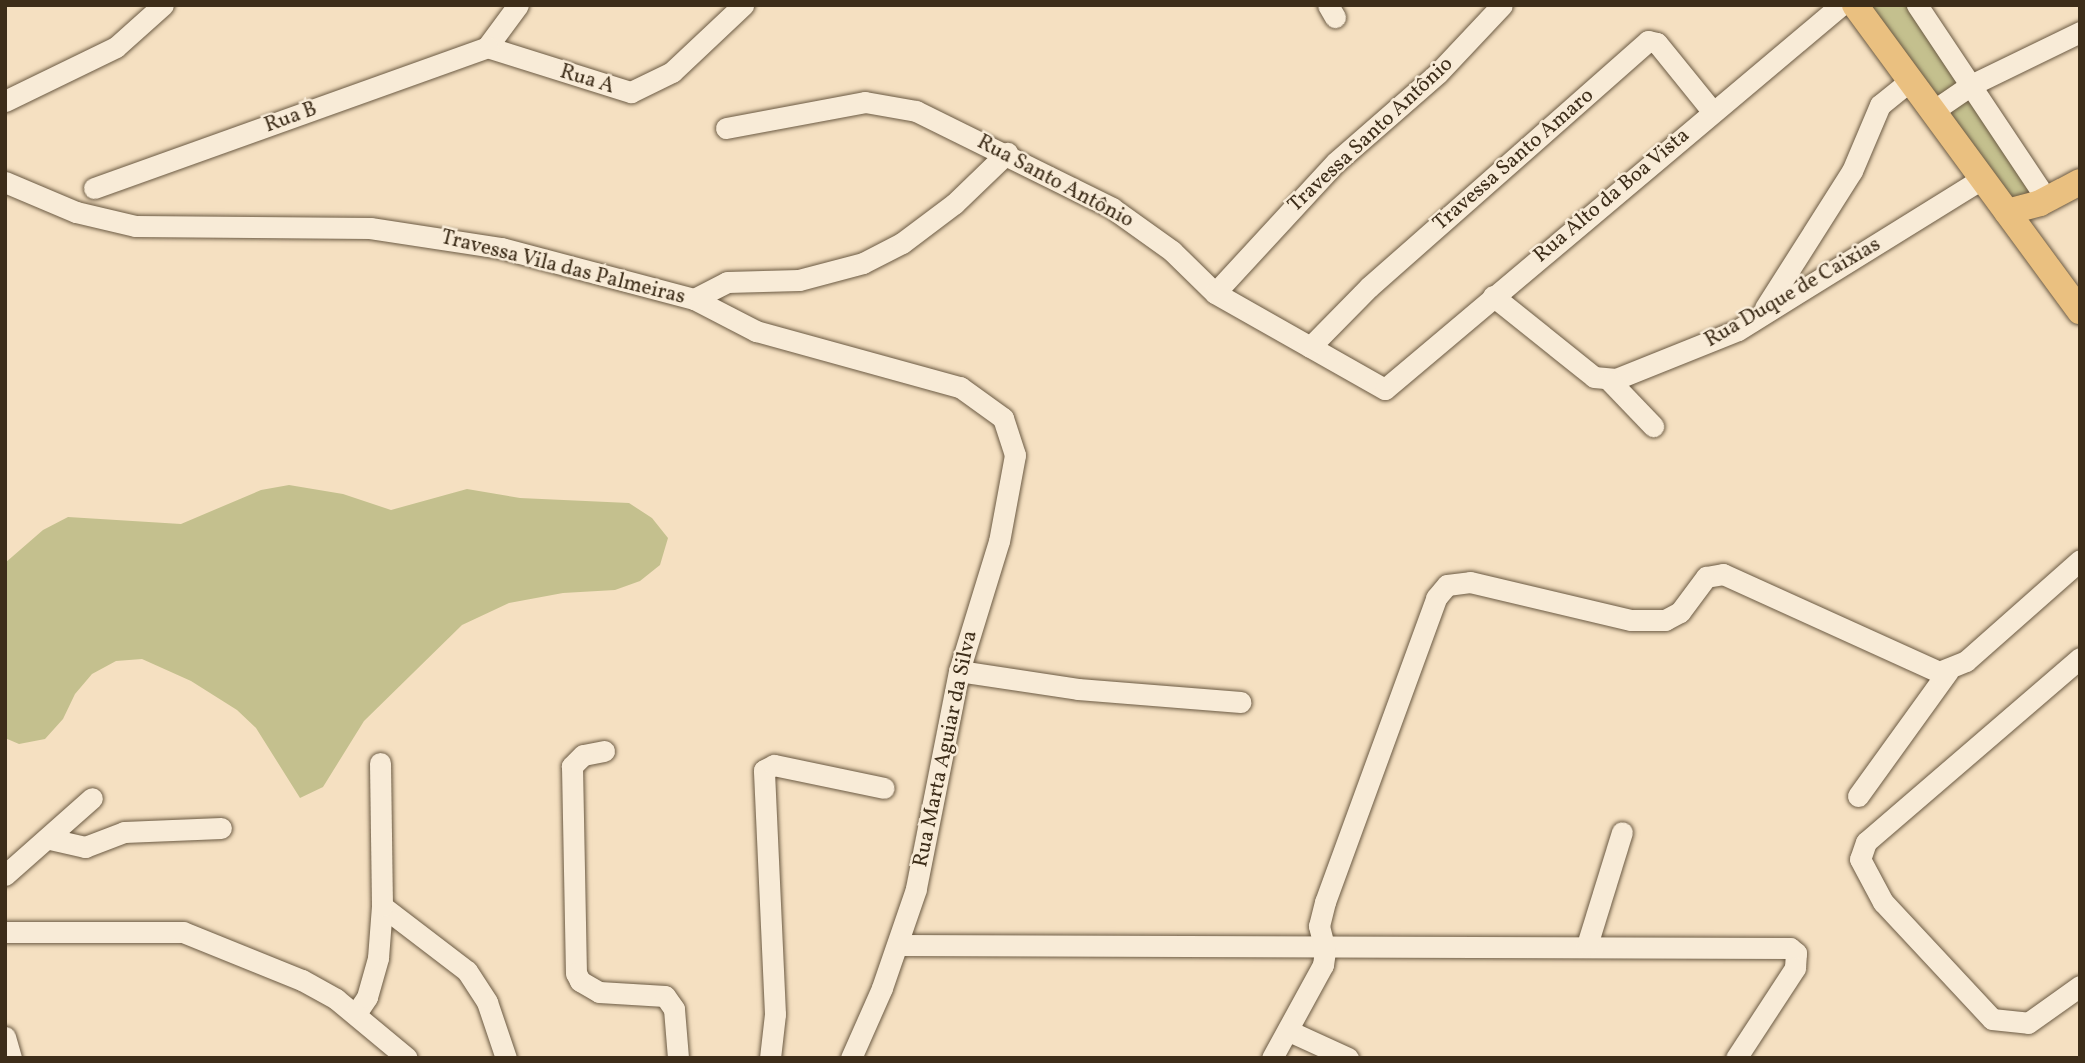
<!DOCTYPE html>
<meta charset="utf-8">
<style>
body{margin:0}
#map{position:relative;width:2085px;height:1063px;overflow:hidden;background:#f5e0c1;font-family:Vollkorn,serif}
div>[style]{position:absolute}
.green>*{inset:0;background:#c4c08e}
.roads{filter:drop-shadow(0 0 2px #6b5a43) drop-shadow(0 0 2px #6b5a43)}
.minor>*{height:21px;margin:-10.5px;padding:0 10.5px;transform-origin:10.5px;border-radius:10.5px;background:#f8ebd7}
.major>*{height:26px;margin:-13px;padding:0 13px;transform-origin:13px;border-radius:13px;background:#eac080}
span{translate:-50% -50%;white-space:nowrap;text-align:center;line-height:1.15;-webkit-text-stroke:5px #f8ebd7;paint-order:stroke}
.street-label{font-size:21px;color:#3d2d19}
.frame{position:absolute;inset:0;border:7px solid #3d2d19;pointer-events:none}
</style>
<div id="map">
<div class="green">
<i style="clip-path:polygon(1873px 5px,1911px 5px,2041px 193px,2015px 209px,1868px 9px)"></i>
<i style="clip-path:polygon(289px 485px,343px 494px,391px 510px,467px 489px,520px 498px,629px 503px,652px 518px,668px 538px,660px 565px,640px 581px,615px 590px,563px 593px,509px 603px,462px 625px,364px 721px,323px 787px,300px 798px,256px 728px,237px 710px,191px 681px,142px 659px,116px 661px,92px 674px,75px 694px,63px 719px,45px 739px,19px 744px,5px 738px,5px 563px,43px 530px,68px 517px,181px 524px,261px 490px)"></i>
</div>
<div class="roads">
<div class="minor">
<i style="left:1328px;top:5px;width:14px;rotate:60deg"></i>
<i style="left:1917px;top:5px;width:220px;rotate:56.3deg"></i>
<i style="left:487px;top:47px;width:151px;rotate:17.4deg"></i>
<i style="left:631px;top:92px;width:46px;rotate:-26deg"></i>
<i style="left:672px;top:72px;width:98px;rotate:-43.3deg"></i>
<i style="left:487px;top:47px;width:52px;rotate:-53.6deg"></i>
<i style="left:5px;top:101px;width:123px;rotate:-25.9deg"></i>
<i style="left:116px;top:47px;width:63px;rotate:-41.8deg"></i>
<i style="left:1933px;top:111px;width:46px;rotate:-34.4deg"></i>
<i style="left:1971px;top:85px;width:121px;rotate:-25.9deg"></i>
<i style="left:726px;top:128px;width:141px;rotate:-10.6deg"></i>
<i style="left:865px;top:102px;width:52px;rotate:10deg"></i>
<i style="left:916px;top:111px;width:219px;rotate:26.3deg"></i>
<i style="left:1112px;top:208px;width:74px;rotate:35.6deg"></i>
<i style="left:1172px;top:251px;width:60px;rotate:44.3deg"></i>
<i style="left:1215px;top:293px;width:195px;rotate:29.5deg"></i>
<i style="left:1385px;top:389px;width:596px;rotate:-40.1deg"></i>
<i style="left:5px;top:182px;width:77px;rotate:22.9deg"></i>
<i style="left:76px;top:212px;width:61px;rotate:13.3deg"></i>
<i style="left:135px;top:226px;width:235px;rotate:0.5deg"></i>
<i style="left:370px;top:228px;width:133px;rotate:8.7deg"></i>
<i style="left:501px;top:248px;width:200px;rotate:14.8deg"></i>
<i style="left:694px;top:299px;width:70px;rotate:27.3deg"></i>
<i style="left:756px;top:331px;width:212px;rotate:15.4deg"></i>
<i style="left:960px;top:387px;width:53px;rotate:35.8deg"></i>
<i style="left:1003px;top:418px;width:39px;rotate:72deg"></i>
<i style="left:1015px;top:455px;width:87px;rotate:100.5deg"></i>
<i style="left:999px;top:541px;width:136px;rotate:107.1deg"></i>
<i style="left:959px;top:671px;width:222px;rotate:101.2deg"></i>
<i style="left:916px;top:889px;width:105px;rotate:109deg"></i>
<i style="left:882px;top:988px;width:77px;rotate:113.9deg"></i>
<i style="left:94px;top:188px;width:418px;rotate:-19.7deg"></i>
<i style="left:1215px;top:293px;width:178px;rotate:-47.3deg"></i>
<i style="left:1336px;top:162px;width:135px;rotate:-41.1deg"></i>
<i style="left:1438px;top:73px;width:93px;rotate:-46.7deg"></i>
<i style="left:1493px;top:296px;width:129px;rotate:38.7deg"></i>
<i style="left:1594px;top:377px;width:22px;rotate:5deg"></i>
<i style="left:1616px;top:379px;width:131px;rotate:-21.9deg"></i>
<i style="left:1738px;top:330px;width:287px;rotate:-31.8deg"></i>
<i style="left:694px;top:299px;width:37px;rotate:-27deg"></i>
<i style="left:727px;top:282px;width:72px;rotate:-1.6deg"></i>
<i style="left:799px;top:280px;width:66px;rotate:-14.9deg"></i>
<i style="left:863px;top:263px;width:44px;rotate:-27.1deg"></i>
<i style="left:902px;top:243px;width:65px;rotate:-36.9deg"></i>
<i style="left:954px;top:204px;width:74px;rotate:-43.9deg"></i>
<i style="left:1765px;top:308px;width:162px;rotate:-57.6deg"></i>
<i style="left:1852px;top:171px;width:72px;rotate:-67deg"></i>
<i style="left:1880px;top:105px;width:40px;rotate:-39deg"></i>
<i style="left:1310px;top:347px;width:84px;rotate:-45.5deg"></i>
<i style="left:1369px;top:287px;width:372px;rotate:-41.4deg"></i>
<i style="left:1648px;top:41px;width:9px;rotate:13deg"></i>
<i style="left:1657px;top:43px;width:87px;rotate:51deg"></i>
<i style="left:1609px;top:380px;width:64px;rotate:46.3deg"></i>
<i style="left:2080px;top:658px;width:282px;rotate:139.3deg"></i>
<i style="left:1866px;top:842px;width:18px;rotate:109deg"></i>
<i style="left:1860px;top:859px;width:49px;rotate:61.9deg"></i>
<i style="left:1883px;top:902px;width:160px;rotate:47deg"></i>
<i style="left:1992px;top:1019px;width:36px;rotate:6deg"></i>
<i style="left:2028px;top:1023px;width:64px;rotate:-35.4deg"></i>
<i style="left:959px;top:671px;width:120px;rotate:8.6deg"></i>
<i style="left:1078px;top:689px;width:163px;rotate:4.6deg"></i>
<i style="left:604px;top:751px;width:21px;rotate:169deg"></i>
<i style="left:583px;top:755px;width:16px;rotate:135deg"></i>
<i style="left:572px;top:766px;width:207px;rotate:88.9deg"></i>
<i style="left:576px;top:973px;width:9px;rotate:63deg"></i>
<i style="left:580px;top:981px;width:22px;rotate:30deg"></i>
<i style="left:599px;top:992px;width:66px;rotate:3.5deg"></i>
<i style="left:665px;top:996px;width:16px;rotate:55deg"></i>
<i style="left:674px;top:1009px;width:49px;rotate:85.3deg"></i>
<i style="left:1858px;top:796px;width:154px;rotate:-54.2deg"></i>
<i style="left:50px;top:839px;width:36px;rotate:13deg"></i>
<i style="left:85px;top:847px;width:42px;rotate:-21deg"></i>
<i style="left:124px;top:832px;width:97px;rotate:-2.4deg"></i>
<i style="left:5px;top:875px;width:116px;rotate:-41.5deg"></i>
<i style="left:382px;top:906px;width:107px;rotate:37.4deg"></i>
<i style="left:467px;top:971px;width:37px;rotate:57deg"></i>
<i style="left:487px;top:1002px;width:59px;rotate:71.3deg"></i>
<i style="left:5px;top:932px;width:178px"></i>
<i style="left:183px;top:932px;width:128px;rotate:22deg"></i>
<i style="left:302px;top:980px;width:39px;rotate:29deg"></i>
<i style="left:336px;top:999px;width:92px;rotate:39.7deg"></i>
<i style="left:898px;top:945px;width:892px;rotate:0.19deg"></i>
<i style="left:1790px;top:948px;width:8px;rotate:40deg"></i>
<i style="left:1796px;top:953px;width:15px;rotate:94deg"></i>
<i style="left:1795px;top:968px;width:108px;rotate:123.2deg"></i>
<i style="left:1587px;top:945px;width:118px;rotate:-72.8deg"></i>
<i style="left:357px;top:1012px;width:18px;rotate:-56deg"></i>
<i style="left:367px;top:997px;width:41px;rotate:-74.2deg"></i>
<i style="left:378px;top:958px;width:52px;rotate:-85.6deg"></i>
<i style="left:382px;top:906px;width:143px;rotate:-90.8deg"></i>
<i style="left:1289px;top:1031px;width:65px;rotate:24.6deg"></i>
<i style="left:5px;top:1037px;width:22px;rotate:74deg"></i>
<i style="left:770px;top:1058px;width:44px;rotate:-83.5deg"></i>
<i style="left:775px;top:1014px;width:244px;rotate:-92.6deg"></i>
<i style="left:764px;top:770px;width:11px;rotate:-27deg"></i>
<i style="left:774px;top:765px;width:112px;rotate:11.8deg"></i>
<i style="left:1272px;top:1058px;width:106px;rotate:-61.3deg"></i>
<i style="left:1323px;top:965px;width:15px;rotate:-82deg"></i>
<i style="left:1325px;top:950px;width:25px;rotate:-104deg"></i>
<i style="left:1319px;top:926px;width:25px;rotate:-76deg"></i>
<i style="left:1325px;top:902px;width:324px;rotate:-69.9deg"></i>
<i style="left:1436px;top:598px;width:17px;rotate:-50deg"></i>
<i style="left:1447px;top:585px;width:23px;rotate:-7deg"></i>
<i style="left:1470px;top:582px;width:165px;rotate:13.3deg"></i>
<i style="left:1631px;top:620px;width:34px"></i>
<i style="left:1665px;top:620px;width:17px;rotate:-28deg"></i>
<i style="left:1680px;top:612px;width:44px;rotate:-53.4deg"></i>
<i style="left:1706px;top:577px;width:17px;rotate:-10deg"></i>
<i style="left:1723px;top:574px;width:237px;rotate:24.4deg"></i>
<i style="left:1939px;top:672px;width:29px;rotate:-22deg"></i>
<i style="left:1966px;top:661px;width:152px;rotate:-41.5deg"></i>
</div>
<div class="major">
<i style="left:1855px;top:5px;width:380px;rotate:53.7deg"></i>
<i style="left:2007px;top:212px;width:34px;rotate:-15deg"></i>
<i style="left:2040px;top:203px;width:45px;rotate:-27.7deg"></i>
</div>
</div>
<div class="street-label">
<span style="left:587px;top:80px;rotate:17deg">Rua A</span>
<span style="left:291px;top:118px;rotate:-20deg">Rua B</span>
<span style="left:1371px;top:135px;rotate:-43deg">Travessa Santo Antônio</span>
<span style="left:1514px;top:160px;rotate:-41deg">Travessa Santo Amaro</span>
<span style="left:1055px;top:182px;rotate:28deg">Rua Santo Antônio</span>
<span style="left:1612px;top:196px;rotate:-40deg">Rua Alto da Boa Vista</span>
<span style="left:563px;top:268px;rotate:14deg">Travessa Vila das Palmeiras</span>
<span style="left:1793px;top:293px;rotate:-30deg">Rua Duque de Caixias</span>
<span style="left:946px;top:749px;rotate:-78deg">Rua Marta Aguiar da Silva</span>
</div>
<div class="frame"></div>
</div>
